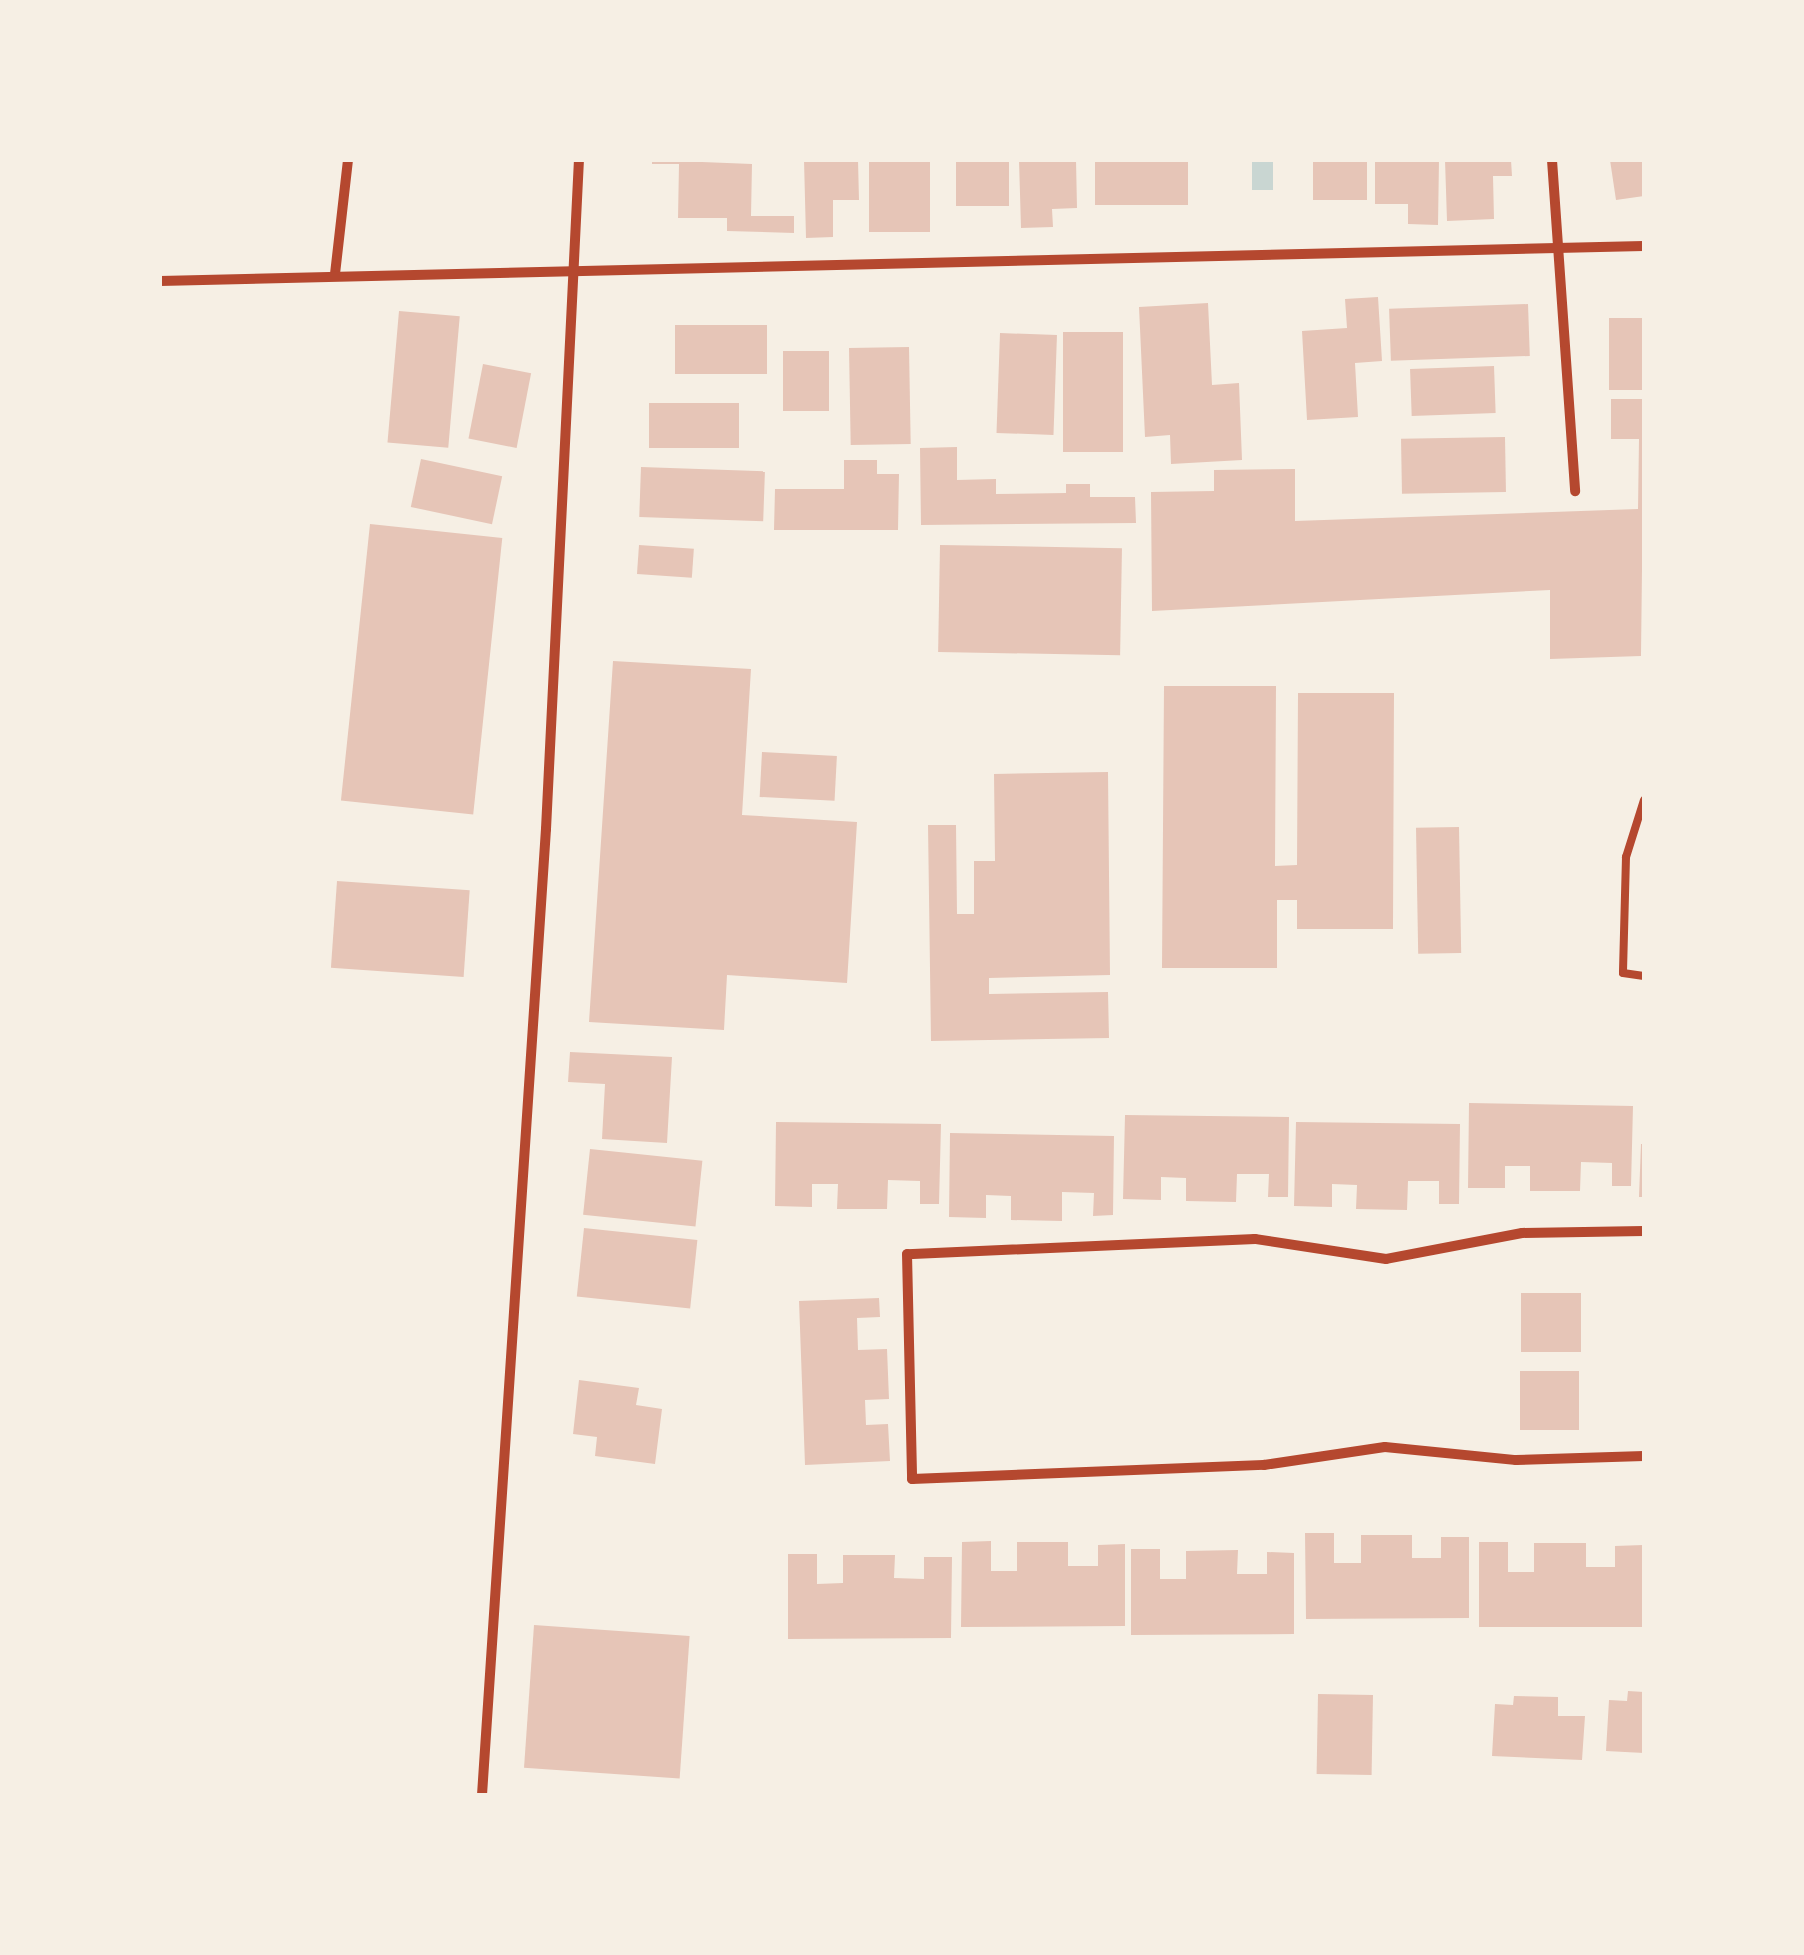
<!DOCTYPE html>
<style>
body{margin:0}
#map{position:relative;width:1804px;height:1955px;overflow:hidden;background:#f6efe4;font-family:"Archivo Narrow",sans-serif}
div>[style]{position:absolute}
.water>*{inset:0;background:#c9d6d2;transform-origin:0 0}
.building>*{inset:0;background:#e6c5b7;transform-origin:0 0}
.service>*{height:8px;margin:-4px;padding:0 4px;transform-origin:4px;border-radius:4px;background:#b5482f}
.minor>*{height:10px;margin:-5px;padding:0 5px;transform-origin:5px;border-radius:5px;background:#b5482f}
span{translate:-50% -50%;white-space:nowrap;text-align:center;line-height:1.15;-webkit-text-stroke:8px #f6efe4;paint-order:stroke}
.frame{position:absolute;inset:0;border:162px solid #f6efe4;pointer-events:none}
</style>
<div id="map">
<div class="water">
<i style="left:1252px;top:160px;width:21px;height:30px"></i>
</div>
<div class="building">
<i style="clip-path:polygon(652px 160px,752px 164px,751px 216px,794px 216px,794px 233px,727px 231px,727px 218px,678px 218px,679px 164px,652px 164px)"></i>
<i style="clip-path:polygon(804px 160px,858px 160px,859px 200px,833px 200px,833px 237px,806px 238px)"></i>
<i style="left:869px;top:160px;width:61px;height:72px"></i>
<i style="left:956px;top:160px;width:53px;height:46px"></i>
<i style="clip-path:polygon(1019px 160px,1076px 160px,1077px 208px,1052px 209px,1053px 227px,1021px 228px)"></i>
<i style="left:1095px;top:160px;width:93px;height:45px"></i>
<i style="left:1313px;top:160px;width:54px;height:40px"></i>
<i style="clip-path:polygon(1375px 160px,1439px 160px,1438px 225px,1408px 224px,1408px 204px,1375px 204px)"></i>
<i style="clip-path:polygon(1445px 160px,1511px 160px,1512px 176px,1493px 176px,1494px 219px,1447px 221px)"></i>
<i style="clip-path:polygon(1610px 160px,1644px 160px,1644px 196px,1616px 200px)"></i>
<i style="clip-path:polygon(1378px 297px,1382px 361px,1355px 363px,1358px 417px,1307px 420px,1302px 331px,1347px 328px,1345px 299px)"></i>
<i style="clip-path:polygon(1208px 303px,1212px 385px,1239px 383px,1242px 460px,1171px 464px,1170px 435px,1145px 437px,1139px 307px)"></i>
<i style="left:1528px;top:304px;width:52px;height:139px;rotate:88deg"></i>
<i style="left:399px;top:311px;width:61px;height:132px;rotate:5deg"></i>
<i style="left:1609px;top:318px;width:35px;height:72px"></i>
<i style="left:767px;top:325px;width:49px;height:92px;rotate:90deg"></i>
<i style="left:1063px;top:332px;width:60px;height:120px"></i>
<i style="left:1000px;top:333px;width:57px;height:100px;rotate:2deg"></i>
<i style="left:909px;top:347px;width:97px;height:60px;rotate:89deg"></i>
<i style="left:783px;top:351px;width:46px;height:60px"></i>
<i style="left:483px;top:364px;width:49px;height:76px;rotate:11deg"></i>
<i style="left:1494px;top:366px;width:47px;height:84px;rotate:88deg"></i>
<i style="clip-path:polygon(1611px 399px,1644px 399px,1641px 656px,1550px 659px,1550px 590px,1152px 611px,1151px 492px,1214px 491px,1214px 470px,1295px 469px,1295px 521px,1638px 509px,1639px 439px,1611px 439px)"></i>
<i style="left:649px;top:403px;width:90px;height:45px"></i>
<i style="left:1505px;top:437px;width:55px;height:104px;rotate:89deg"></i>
<i style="clip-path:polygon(957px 447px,957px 480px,996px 479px,996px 494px,1066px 493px,1066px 484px,1090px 484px,1090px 497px,1135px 497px,1136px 523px,921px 525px,920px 448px)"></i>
<i style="left:421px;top:459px;width:83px;height:49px;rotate:12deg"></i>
<i style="clip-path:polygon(844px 460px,877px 460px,877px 474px,899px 474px,898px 530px,774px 530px,775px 489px,844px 489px)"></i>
<i style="left:641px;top:467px;width:124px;height:50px;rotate:2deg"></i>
<i style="left:370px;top:524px;width:133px;height:278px;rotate:6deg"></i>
<i style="left:639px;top:545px;width:55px;height:29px;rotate:4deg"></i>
<i style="left:940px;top:545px;width:182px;height:107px;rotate:1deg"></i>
<i style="clip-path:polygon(613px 661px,751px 669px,742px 815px,857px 822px,847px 983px,727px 975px,724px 1030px,589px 1022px)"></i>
<i style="clip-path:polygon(1164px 686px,1276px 686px,1275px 866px,1297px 865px,1298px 693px,1394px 693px,1393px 929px,1297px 929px,1297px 900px,1277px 900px,1277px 968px,1162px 968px)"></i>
<i style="left:762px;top:752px;width:75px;height:45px;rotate:3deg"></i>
<i style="clip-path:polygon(1108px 772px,1110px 975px,989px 978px,989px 994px,1108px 992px,1109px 1038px,931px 1041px,928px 825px,956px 825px,957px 914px,974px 914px,974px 861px,995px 861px,994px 774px)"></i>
<i style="left:1459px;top:827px;width:126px;height:43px;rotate:89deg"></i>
<i style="left:337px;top:881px;width:133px;height:87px;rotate:4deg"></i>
<i style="clip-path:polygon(570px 1052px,672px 1057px,667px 1143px,602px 1139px,605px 1084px,568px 1082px)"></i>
<i style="clip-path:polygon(1469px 1103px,1633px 1106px,1631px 1186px,1612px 1186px,1612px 1163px,1581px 1162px,1580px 1191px,1530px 1191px,1530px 1166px,1505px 1166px,1505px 1188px,1468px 1188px)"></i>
<i style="clip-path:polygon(1125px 1115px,1289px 1117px,1288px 1197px,1268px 1197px,1269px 1174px,1237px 1174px,1236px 1202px,1186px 1201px,1186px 1178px,1161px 1177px,1161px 1200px,1123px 1199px)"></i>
<i style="clip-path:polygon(776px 1122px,941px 1124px,939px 1204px,920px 1204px,920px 1181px,888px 1180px,887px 1209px,837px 1209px,838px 1184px,812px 1184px,812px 1207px,775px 1206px)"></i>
<i style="clip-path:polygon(1296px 1122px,1460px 1124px,1459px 1204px,1439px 1204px,1439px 1181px,1408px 1181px,1407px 1210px,1356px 1209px,1357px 1185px,1332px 1184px,1332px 1207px,1294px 1206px)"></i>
<i style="clip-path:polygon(950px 1133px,1114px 1136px,1113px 1215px,1093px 1216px,1094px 1193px,1062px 1192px,1062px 1221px,1011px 1220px,1011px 1196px,986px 1195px,986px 1218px,949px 1217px)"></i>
<i style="clip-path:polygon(1641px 1144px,1644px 1144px,1644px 1197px,1639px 1197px)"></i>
<i style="left:590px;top:1149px;width:113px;height:66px;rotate:6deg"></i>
<i style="left:584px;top:1228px;width:114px;height:69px;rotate:6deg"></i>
<i style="left:1521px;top:1293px;width:60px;height:59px"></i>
<i style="clip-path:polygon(879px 1298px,880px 1317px,857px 1318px,858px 1350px,887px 1349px,889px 1399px,865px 1400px,866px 1425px,888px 1424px,890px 1461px,805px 1465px,799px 1301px)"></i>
<i style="left:1520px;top:1371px;width:59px;height:59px"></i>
<i style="clip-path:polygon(579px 1380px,639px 1388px,636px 1405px,662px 1409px,655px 1464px,595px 1456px,597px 1437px,573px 1434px)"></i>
<i style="clip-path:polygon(1305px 1533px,1334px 1533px,1334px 1563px,1361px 1563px,1361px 1535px,1412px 1535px,1412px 1558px,1441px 1558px,1441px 1537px,1469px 1537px,1469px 1618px,1306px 1619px)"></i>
<i style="clip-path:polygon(991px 1541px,991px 1571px,1017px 1571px,1017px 1542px,1068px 1542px,1068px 1566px,1098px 1566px,1098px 1545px,1125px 1544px,1125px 1626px,961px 1627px,962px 1542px)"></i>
<i style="clip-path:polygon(1479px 1542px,1508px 1542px,1508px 1572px,1534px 1572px,1534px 1543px,1586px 1543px,1586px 1567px,1615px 1567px,1615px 1546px,1643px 1545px,1643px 1627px,1479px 1627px)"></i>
<i style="clip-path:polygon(1131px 1549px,1160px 1549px,1160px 1579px,1186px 1579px,1186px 1551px,1238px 1550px,1237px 1574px,1267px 1574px,1267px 1552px,1294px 1553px,1294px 1634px,1131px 1635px)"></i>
<i style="clip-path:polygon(788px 1554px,817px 1554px,817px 1584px,843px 1583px,843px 1555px,895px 1555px,894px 1578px,924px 1579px,924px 1557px,952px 1557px,951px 1638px,788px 1639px)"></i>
<i style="left:534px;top:1625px;width:156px;height:143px;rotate:4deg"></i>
<i style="clip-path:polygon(1628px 1691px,1644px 1692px,1644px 1753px,1606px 1751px,1609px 1700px,1627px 1701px)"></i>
<i style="left:1318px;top:1694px;width:55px;height:80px;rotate:1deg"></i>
<i style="clip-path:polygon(1514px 1696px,1558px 1697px,1558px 1716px,1585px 1716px,1582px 1760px,1492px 1756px,1495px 1704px,1513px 1705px)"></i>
</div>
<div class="service">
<i style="left:1644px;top:800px;width:60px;rotate:107.5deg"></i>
<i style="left:1626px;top:857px;width:116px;rotate:91.5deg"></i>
<i style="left:1623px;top:973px;width:21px;rotate:8deg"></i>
</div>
<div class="minor">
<i style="left:1552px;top:160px;width:332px;rotate:86deg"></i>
<i style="left:335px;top:274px;width:115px;rotate:-83.5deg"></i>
<i style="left:160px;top:281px;width:1484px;rotate:-1.35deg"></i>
<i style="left:1644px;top:1231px;width:122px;rotate:179.1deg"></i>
<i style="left:1522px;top:1233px;width:138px;rotate:169.2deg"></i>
<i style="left:1386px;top:1259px;width:133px;rotate:-171.3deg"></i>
<i style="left:1255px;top:1239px;width:348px;rotate:177.5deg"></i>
<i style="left:907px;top:1254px;width:225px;rotate:88.7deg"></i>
<i style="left:912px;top:1479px;width:352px;rotate:-2.3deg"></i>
<i style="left:1264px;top:1465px;width:122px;rotate:-8.5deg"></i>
<i style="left:1385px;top:1447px;width:132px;rotate:5.7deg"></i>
<i style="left:1516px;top:1460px;width:128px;rotate:-1.8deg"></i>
<i style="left:482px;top:1795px;width:968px;rotate:-86.21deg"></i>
<i style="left:546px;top:829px;width:670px;rotate:-87.18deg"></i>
</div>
<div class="frame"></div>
</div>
